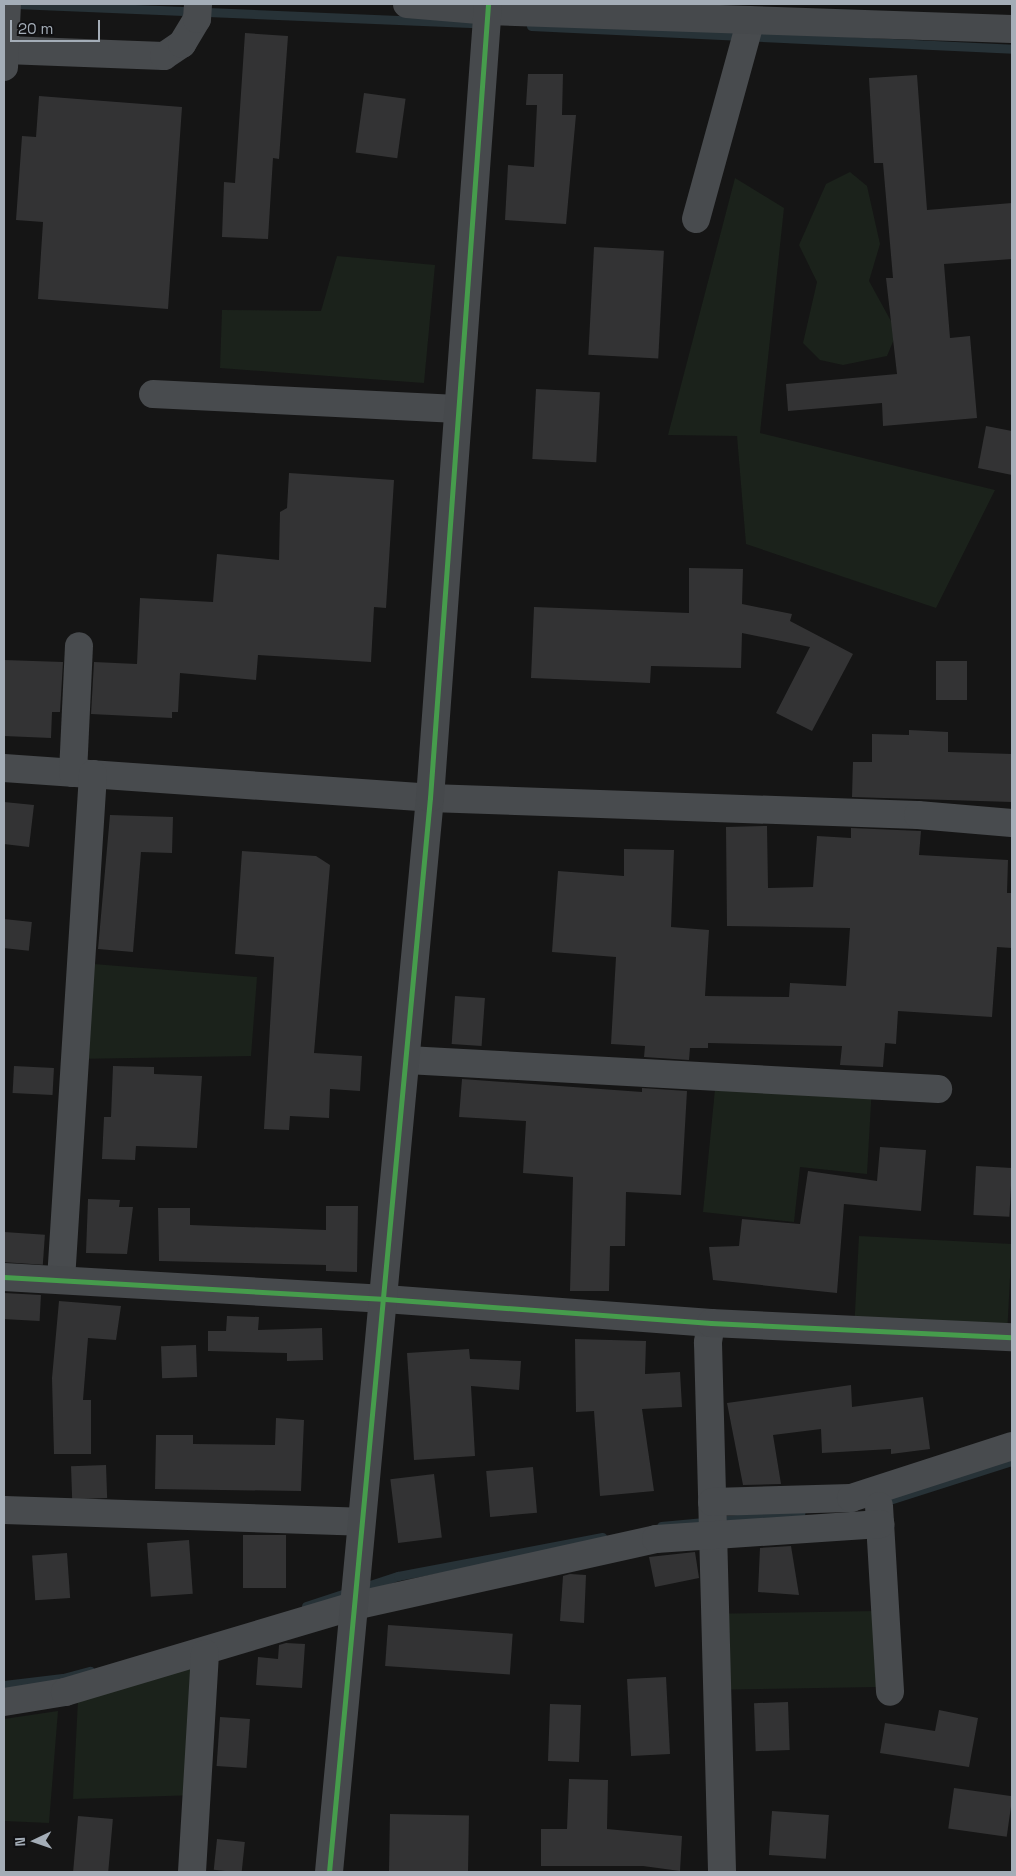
<!DOCTYPE html>
<style>
body{margin:0}
#map{position:relative;width:1016px;height:1876px;overflow:hidden;background:#151515;font-family:"Space Grotesk",sans-serif}
div>[style]{position:absolute}
.green>*{inset:0;background:#1b221b;transform-origin:0 0}
.stream>*{height:9px;margin:-4.5px;padding:0 4.5px;transform-origin:4.5px;border-radius:4.5px;background:#273237}
.building>*{inset:0;background:#333334;transform-origin:0 0}
.street>*{height:28px;margin:-14px;padding:0 14px;transform-origin:14px;border-radius:14px;background:#484b4e}
.secondary>*{height:28px;margin:-14px;padding:0 14px;transform-origin:14px;border-radius:14px;background:#46494c}
.cycleway>*{height:5px;margin:-2.5px;padding:0 2.5px;transform-origin:2.5px;border-radius:2.5px;background:#469c4c}
span{translate:-50% -50%;white-space:nowrap;text-align:center;line-height:1.15;-webkit-text-stroke:5px #0f0f11;paint-order:stroke}
.frame{position:absolute;inset:0;border:5px solid #a4adb7;pointer-events:none}
.north{position:absolute;left:10px;top:1816px;width:50px;height:50px;-webkit-text-stroke:4px #0f0f11;paint-order:stroke;rotate:267deg;font-size:14px;font-weight:700;line-height:20px;text-align:center;color:#a4adb7}
.north::after{content:'';display:block;margin:auto;width:18px;height:22px;background:#a4adb7;clip-path:polygon(50% 0,100% 100%,50% 72%,0 100%)}
.scale{position:absolute;left:10px;top:20px;width:90px;height:22px;box-sizing:border-box;border:2px solid #a4adb7;border-top:0;padding-left:6px;font-size:15px;line-height:18px;white-space:nowrap;color:#a4adb7;-webkit-text-stroke:4px #0f0f11;paint-order:stroke}
</style>
<div id="map">
<div class="green">
<i style="clip-path:polygon(850px 172px,867px 186px,880px 244px,869px 281px,897px 332px,887px 356px,843px 365px,820px 360px,803px 343px,817px 282px,799px 245px,826px 184px)"></i>
<i style="clip-path:polygon(735px 178px,784px 208px,760px 433px,995px 490px,936px 608px,746px 544px,737px 436px,668px 435px)"></i>
<i style="clip-path:polygon(337px 256px,435px 265px,424px 383px,220px 368px,222px 310px,321px 311px)"></i>
<i style="clip-path:polygon(81px 963px,257px 977px,251px 1056px,75px 1059px)"></i>
<i style="clip-path:polygon(716px 1079px,872px 1086px,867px 1174px,800px 1167px,794px 1222px,703px 1212px)"></i>
<i style="left:859px;top:1236px;width:153px;height:94px;rotate:3deg"></i>
<i style="left:875px;top:1611px;width:76px;height:160px;rotate:89deg"></i>
<i style="clip-path:polygon(205px 1653px,197px 1795px,73px 1799px,78px 1700px)"></i>
<i style="clip-path:polygon(58px 1711px,49px 1823px,4px 1821px,4px 1719px)"></i>
</div>
<div class="stream">
<i style="left:15px;top:4px;width:468px;rotate:2.4deg"></i>
<i style="left:531px;top:26px;width:482px;rotate:2.7deg"></i>
<i style="left:880px;top:1503px;width:139px;rotate:-17.7deg"></i>
<i style="left:661px;top:1526px;width:140px;rotate:-5.3deg"></i>
<i style="left:306px;top:1606px;width:97px;rotate:-18.1deg"></i>
<i style="left:398px;top:1576px;width:208px;rotate:-10.8deg"></i>
<i style="left:4px;top:1685px;width:59px;rotate:-6.8deg"></i>
<i style="left:63px;top:1678px;width:28px;rotate:-15deg"></i>
</div>
<div class="building">
<i style="clip-path:polygon(245px 33px,288px 36px,279px 159px,273px 158px,268px 239px,222px 237px,224px 182px,235px 183px)"></i>
<i style="clip-path:polygon(528px 74px,563px 74px,562px 115px,576px 115px,566px 224px,505px 220px,508px 165px,534px 167px,537px 105px,526px 105px)"></i>
<i style="clip-path:polygon(917px 75px,927px 210px,1012px 203px,1012px 259px,944px 264px,950px 338px,970px 336px,977px 418px,883px 426px,882px 403px,788px 411px,786px 384px,897px 374px,886px 278px,893px 278px,883px 163px,874px 163px,869px 78px)"></i>
<i style="left:364px;top:93px;width:42px;height:60px;rotate:8deg"></i>
<i style="clip-path:polygon(39px 96px,182px 107px,168px 309px,38px 299px,43px 222px,16px 220px,22px 136px,36px 137px)"></i>
<i style="left:594px;top:247px;width:70px;height:108px;rotate:3deg"></i>
<i style="left:536px;top:389px;width:64px;height:70px;rotate:3deg"></i>
<i style="clip-path:polygon(986px 426px,1012px 431px,1012px 475px,978px 468px)"></i>
<i style="clip-path:polygon(289px 473px,394px 480px,386px 608px,374px 607px,371px 662px,258px 655px,256px 680px,180px 673px,178px 712px,172px 712px,172px 718px,91px 714px,94px 662px,137px 664px,140px 598px,213px 602px,217px 554px,279px 560px,280px 512px,287px 508px)"></i>
<i style="clip-path:polygon(689px 568px,743px 569px,742px 604px,792px 614px,790px 621px,853px 654px,812px 731px,776px 713px,810px 647px,742px 633px,741px 668px,651px 666px,650px 683px,531px 678px,534px 607px,689px 613px)"></i>
<i style="clip-path:polygon(4px 660px,63px 662px,60px 712px,52px 712px,51px 738px,4px 736px)"></i>
<i style="left:936px;top:661px;width:31px;height:39px"></i>
<i style="clip-path:polygon(909px 730px,948px 732px,948px 752px,1012px 754px,1012px 802px,852px 797px,853px 762px,872px 762px,872px 734px,909px 735px)"></i>
<i style="clip-path:polygon(4px 802px,34px 805px,29px 847px,4px 844px)"></i>
<i style="clip-path:polygon(110px 815px,173px 817px,172px 853px,141px 852px,133px 952px,98px 949px)"></i>
<i style="clip-path:polygon(767px 826px,768px 888px,813px 887px,817px 836px,851px 838px,851px 828px,921px 831px,919px 855px,1008px 860px,1007px 893px,1012px 893px,1012px 948px,997px 947px,992px 1017px,898px 1011px,896px 1044px,885px 1043px,883px 1067px,840px 1065px,842px 1046px,708px 1043px,708px 1048px,690px 1048px,689px 1060px,644px 1057px,645px 1046px,611px 1044px,616px 957px,552px 952px,558px 871px,624px 876px,624px 849px,674px 850px,671px 927px,709px 930px,705px 996px,789px 997px,790px 983px,846px 986px,850px 928px,727px 926px,726px 827px)"></i>
<i style="clip-path:polygon(242px 851px,316px 856px,330px 865px,314px 1053px,362px 1056px,360px 1091px,330px 1089px,329px 1118px,290px 1116px,289px 1130px,264px 1129px,274px 957px,235px 954px)"></i>
<i style="left:4px;top:919px;width:28px;height:29px;rotate:6deg"></i>
<i style="left:455px;top:996px;width:30px;height:48px;rotate:4deg"></i>
<i style="left:14px;top:1066px;width:40px;height:27px;rotate:3deg"></i>
<i style="clip-path:polygon(113px 1066px,154px 1067px,154px 1074px,202px 1076px,197px 1148px,136px 1146px,135px 1160px,102px 1159px,104px 1117px,111px 1117px)"></i>
<i style="clip-path:polygon(462px 1079px,642px 1092px,642px 1088px,687px 1091px,681px 1195px,626px 1192px,625px 1246px,610px 1246px,609px 1291px,570px 1291px,573px 1177px,523px 1173px,526px 1121px,459px 1117px)"></i>
<i style="clip-path:polygon(880px 1147px,926px 1150px,921px 1211px,844px 1204px,837px 1293px,713px 1280px,709px 1247px,739px 1246px,742px 1219px,800px 1224px,808px 1171px,877px 1181px)"></i>
<i style="left:976px;top:1166px;width:36px;height:49px;rotate:3deg"></i>
<i style="clip-path:polygon(88px 1199px,120px 1200px,119px 1207px,133px 1207px,127px 1254px,86px 1253px)"></i>
<i style="clip-path:polygon(326px 1206px,358px 1206px,357px 1272px,326px 1271px,326px 1265px,159px 1261px,158px 1208px,190px 1208px,190px 1225px,326px 1230px)"></i>
<i style="left:4px;top:1232px;width:41px;height:30px;rotate:4deg"></i>
<i style="left:4px;top:1293px;width:37px;height:26px;rotate:3deg"></i>
<i style="clip-path:polygon(59px 1301px,121px 1306px,116px 1340px,88px 1338px,83px 1400px,91px 1400px,91px 1454px,54px 1454px,52px 1378px)"></i>
<i style="clip-path:polygon(227px 1316px,259px 1317px,258px 1330px,322px 1328px,323px 1360px,287px 1361px,287px 1353px,208px 1351px,208px 1331px,226px 1331px)"></i>
<i style="clip-path:polygon(575px 1339px,646px 1341px,645px 1374px,680px 1372px,682px 1407px,642px 1409px,654px 1491px,600px 1496px,594px 1411px,576px 1412px)"></i>
<i style="left:196px;top:1345px;width:32px;height:35px;rotate:88deg"></i>
<i style="clip-path:polygon(469px 1349px,470px 1359px,521px 1361px,519px 1390px,471px 1386px,475px 1456px,414px 1460px,407px 1353px)"></i>
<i style="clip-path:polygon(851px 1385px,852px 1407px,923px 1397px,930px 1449px,891px 1454px,891px 1449px,822px 1453px,821px 1429px,773px 1435px,781px 1484px,743px 1485px,727px 1403px)"></i>
<i style="clip-path:polygon(276px 1418px,304px 1420px,301px 1491px,155px 1489px,156px 1435px,193px 1435px,193px 1444px,275px 1445px)"></i>
<i style="left:106px;top:1465px;width:33px;height:35px;rotate:88deg"></i>
<i style="left:533px;top:1467px;width:46px;height:47px;rotate:85deg"></i>
<i style="left:434px;top:1474px;width:64px;height:44px;rotate:83deg"></i>
<i style="left:243px;top:1535px;width:43px;height:53px"></i>
<i style="left:189px;top:1540px;width:54px;height:42px;rotate:86deg"></i>
<i style="clip-path:polygon(791px 1546px,799px 1595px,758px 1592px,760px 1548px)"></i>
<i style="clip-path:polygon(695px 1552px,699px 1578px,655px 1587px,649px 1557px)"></i>
<i style="left:67px;top:1553px;width:45px;height:35px;rotate:86deg"></i>
<i style="clip-path:polygon(570px 1574px,586px 1575px,584px 1623px,560px 1621px,563px 1576px)"></i>
<i style="left:388px;top:1625px;width:125px;height:41px;rotate:4deg"></i>
<i style="clip-path:polygon(286px 1643px,305px 1644px,302px 1688px,256px 1685px,258px 1657px,278px 1659px,279px 1645px)"></i>
<i style="left:666px;top:1677px;width:77px;height:39px;rotate:87deg"></i>
<i style="left:788px;top:1702px;width:48px;height:34px;rotate:88deg"></i>
<i style="left:550px;top:1704px;width:31px;height:57px;rotate:2deg"></i>
<i style="clip-path:polygon(939px 1710px,978px 1718px,969px 1767px,880px 1753px,885px 1723px,935px 1731px)"></i>
<i style="left:220px;top:1717px;width:30px;height:49px;rotate:4deg"></i>
<i style="clip-path:polygon(569px 1779px,608px 1780px,607px 1829px,682px 1836px,680px 1871px,643px 1866px,541px 1866px,541px 1829px,567px 1829px)"></i>
<i style="left:954px;top:1788px;width:59px;height:41px;rotate:8deg"></i>
<i style="left:772px;top:1811px;width:57px;height:44px;rotate:4deg"></i>
<i style="left:390px;top:1814px;width:79px;height:58px;rotate:1deg"></i>
<i style="left:78px;top:1816px;width:35px;height:56px;rotate:5deg"></i>
<i style="left:217px;top:1839px;width:28px;height:31px;rotate:6deg"></i>
</div>
<div class="street">
<i style="left:5px;top:50px;width:159px;rotate:2.2deg"></i>
<i style="left:164px;top:56px;width:22px;rotate:-34deg"></i>
<i style="left:182px;top:44px;width:29px;rotate:-59deg"></i>
<i style="left:197px;top:19px;width:15px;rotate:-86deg"></i>
<i style="left:4px;top:67px;width:63px;rotate:-87.3deg"></i>
<i style="left:696px;top:219px;width:206px;rotate:-74.6deg"></i>
<i style="left:153px;top:394px;width:305px;rotate:2.8deg"></i>
<i style="left:4px;top:768px;width:427px;rotate:4deg"></i>
<i style="left:430px;top:798px;width:488px;rotate:2deg"></i>
<i style="left:918px;top:815px;width:94px;rotate:4.9deg"></i>
<i style="left:73px;top:773px;width:127px;rotate:-87.3deg"></i>
<i style="left:407px;top:1060px;width:532px;rotate:3.13deg"></i>
<i style="left:61px;top:1280px;width:507px;rotate:-86.38deg"></i>
<i style="left:711px;top:1323px;width:20px;rotate:99deg"></i>
<i style="left:708px;top:1343px;width:529px;rotate:88.48deg"></i>
<i style="left:712px;top:1502px;width:139px;rotate:-1.6deg"></i>
<i style="left:851px;top:1498px;width:169px;rotate:-17.9deg"></i>
<i style="left:879px;top:1506px;width:186px;rotate:86.6deg"></i>
<i style="left:4px;top:1510px;width:357px;rotate:1.9deg"></i>
<i style="left:4px;top:1702px;width:62px;rotate:-9.3deg"></i>
<i style="left:65px;top:1692px;width:302px;rotate:-16.6deg"></i>
<i style="left:354px;top:1606px;width:309px;rotate:-12.5deg"></i>
<i style="left:656px;top:1539px;width:225px;rotate:-3.8deg"></i>
<i style="left:192px;top:1872px;width:219px;rotate:-86.6deg"></i>
</div>
<div class="secondary">
<i style="left:407px;top:4px;width:81px;rotate:4.9deg"></i>
<i style="left:488px;top:11px;width:524px;rotate:1.97deg"></i>
<i style="left:4px;top:1277px;width:382px;rotate:3.3deg"></i>
<i style="left:385px;top:1299px;width:327px;rotate:4.2deg"></i>
<i style="left:711px;top:1323px;width:301px;rotate:2.7deg"></i>
<i style="left:329px;top:1872px;width:1079px;rotate:-84.63deg"></i>
<i style="left:430px;top:798px;width:796px;rotate:-85.82deg"></i>
</div>
<div class="cycleway">
<i style="left:4px;top:1277px;width:382px;rotate:3.3deg"></i>
<i style="left:385px;top:1299px;width:327px;rotate:4.2deg"></i>
<i style="left:711px;top:1323px;width:301px;rotate:2.7deg"></i>
<i style="left:329px;top:1872px;width:1079px;rotate:-84.63deg"></i>
<i style="left:430px;top:798px;width:796px;rotate:-85.82deg"></i>
</div>
<div class="frame"></div>
<div class="north">N</div>
<div class="scale">20 m</div>
</div>
